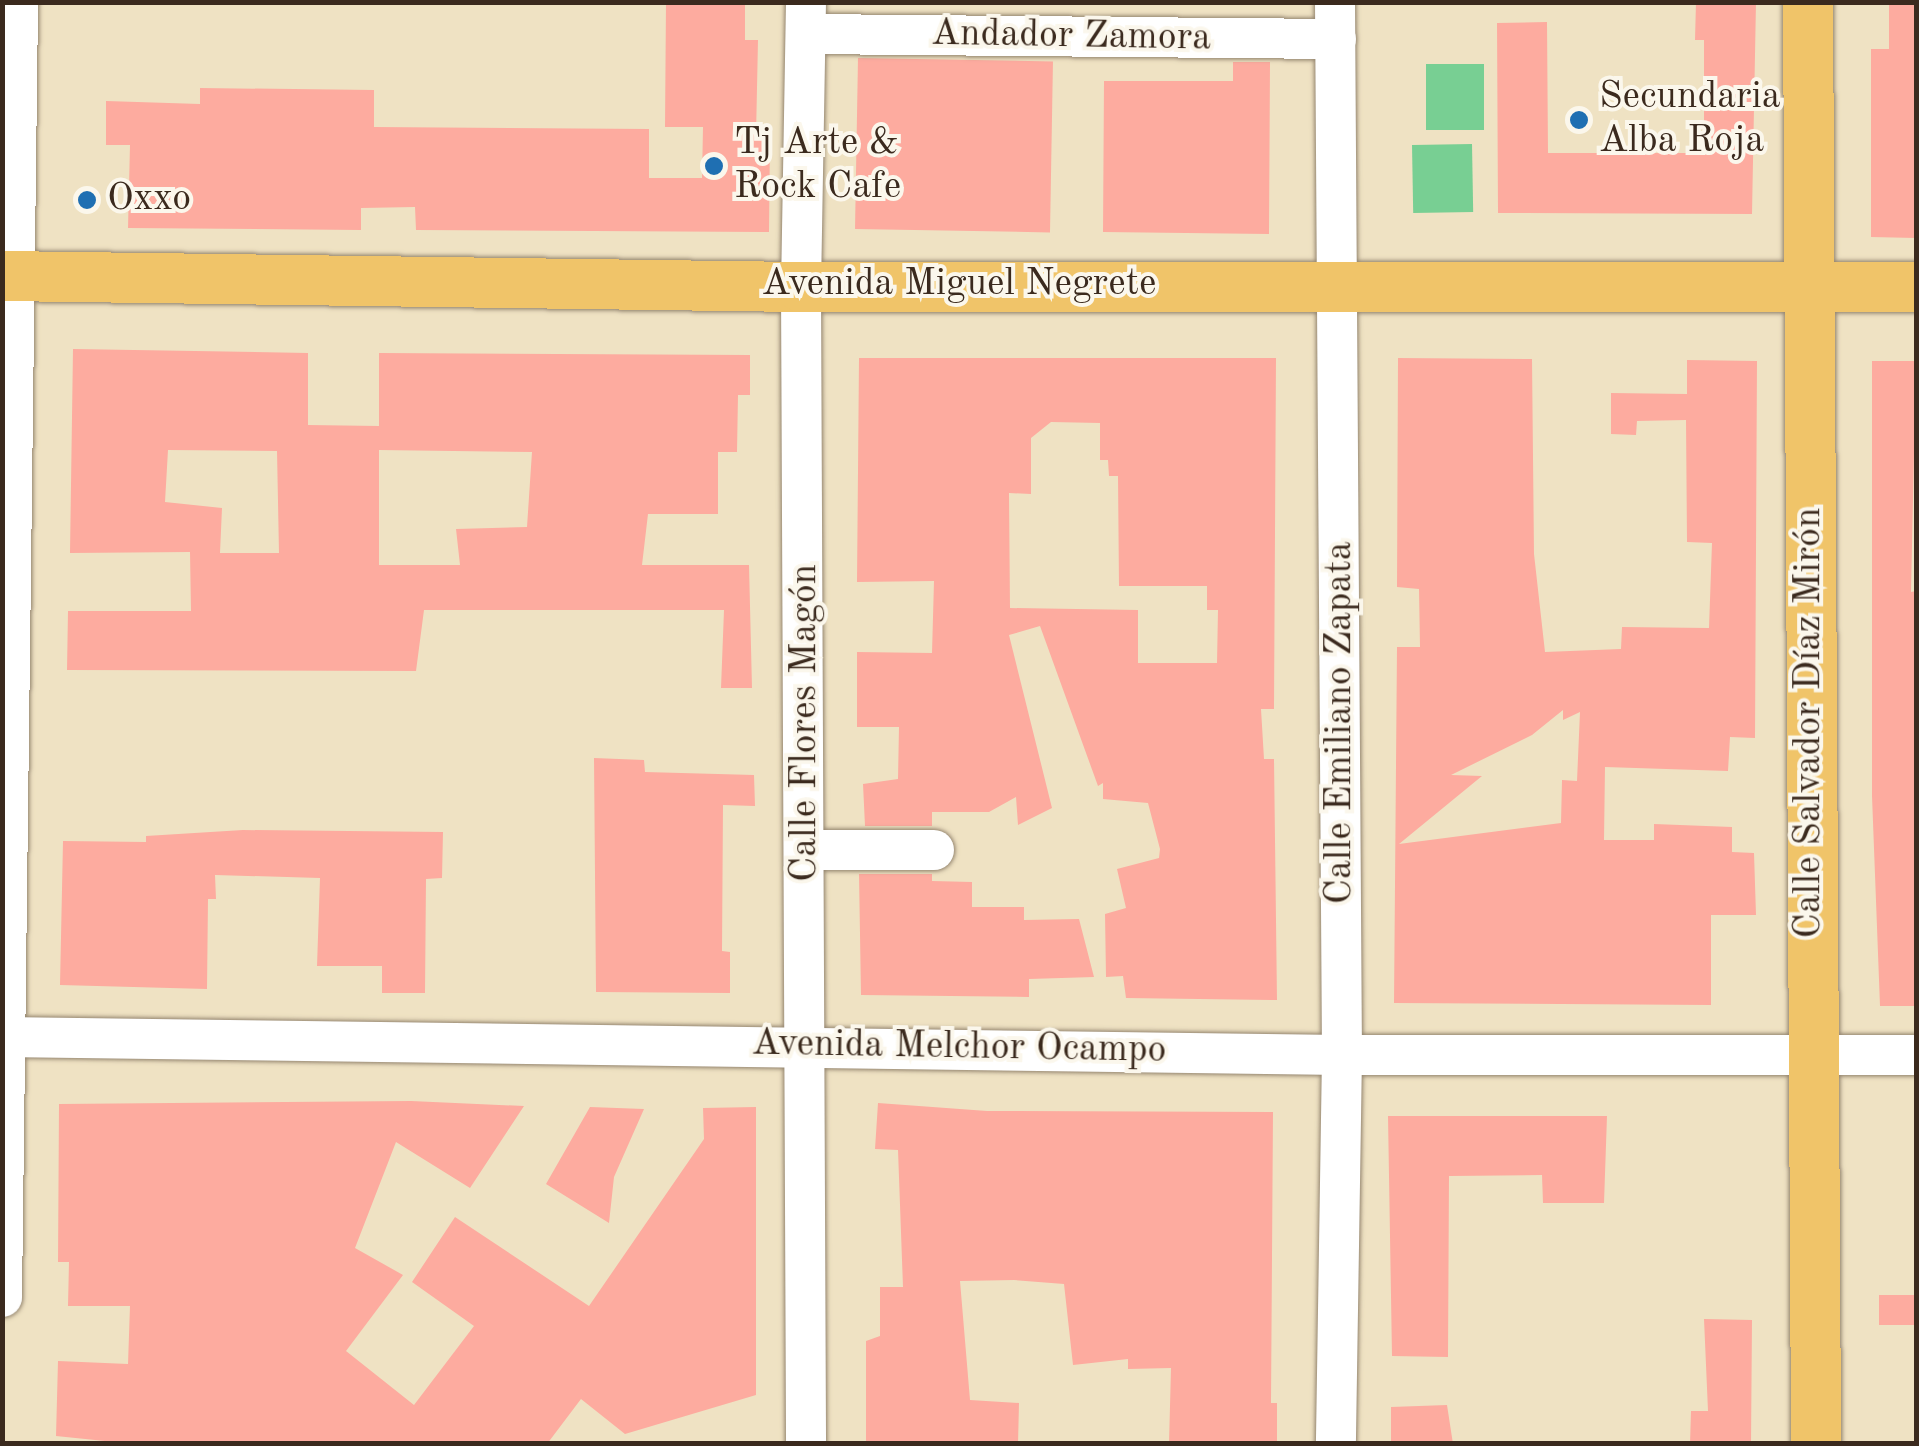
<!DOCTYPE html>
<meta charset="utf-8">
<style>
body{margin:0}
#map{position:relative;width:1919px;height:1446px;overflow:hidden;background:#efe2c3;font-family:"Old Standard TT",serif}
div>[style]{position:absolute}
.green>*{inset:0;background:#78cf93;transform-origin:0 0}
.building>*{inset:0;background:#fdab9f;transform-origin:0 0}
.roads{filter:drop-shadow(0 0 2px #958670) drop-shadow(0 0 2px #958670)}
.minor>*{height:40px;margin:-20px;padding:0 20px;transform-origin:20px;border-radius:20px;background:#fff}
.major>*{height:50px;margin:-25px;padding:0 25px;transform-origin:25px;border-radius:25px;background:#f0c469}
.dots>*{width:28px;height:28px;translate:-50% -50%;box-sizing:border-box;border:5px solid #fbf7ec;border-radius:50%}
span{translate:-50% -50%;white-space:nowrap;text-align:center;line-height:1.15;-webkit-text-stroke:8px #fbf7ec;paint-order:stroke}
.street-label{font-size:38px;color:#3b2a1e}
.poi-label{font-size:38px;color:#3b2a1e}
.left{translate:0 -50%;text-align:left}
.frame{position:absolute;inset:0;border:5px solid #3b2a1e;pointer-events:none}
</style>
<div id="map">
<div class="green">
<i style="left:1484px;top:64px;width:66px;height:58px;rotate:90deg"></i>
<i style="left:1472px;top:144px;width:68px;height:60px;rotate:89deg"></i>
</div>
<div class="building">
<i style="clip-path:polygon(666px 2px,745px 2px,745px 40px,758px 40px,756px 136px,770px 136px,769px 232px,416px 230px,415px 207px,361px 208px,361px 230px,128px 228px,130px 145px,106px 145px,106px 101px,200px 104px,200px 88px,374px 90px,374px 127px,649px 129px,649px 178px,702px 178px,703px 127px,665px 127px)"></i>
<i style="clip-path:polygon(1696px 2px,1756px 2px,1752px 214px,1498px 213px,1497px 23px,1547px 22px,1548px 153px,1704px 153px,1704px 40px,1695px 40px)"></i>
<i style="clip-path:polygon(1889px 2px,1916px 2px,1916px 238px,1871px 237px,1871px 49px,1889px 49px)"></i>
<i style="left:858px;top:58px;width:195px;height:171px;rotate:1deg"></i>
<i style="clip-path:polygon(1233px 62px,1270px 62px,1269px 234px,1103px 232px,1104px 81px,1233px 81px)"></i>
<i style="clip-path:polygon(evenodd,73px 349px,308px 353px,308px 425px,379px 426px,379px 353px,750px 355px,750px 395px,738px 395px,737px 452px,718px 452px,718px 514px,648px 514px,642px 565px,749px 565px,752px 688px,721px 688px,724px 610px,424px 610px,416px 671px,67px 670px,68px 611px,191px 611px,190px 552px,70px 553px,73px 349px,168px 450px,277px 451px,279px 553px,220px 553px,222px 508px,165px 502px,168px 450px,73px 349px,379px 450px,532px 452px,527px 527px,456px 529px,460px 565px,379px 565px,379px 450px)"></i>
<i style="clip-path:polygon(evenodd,859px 358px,1276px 358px,1274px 709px,1261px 709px,1264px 759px,1274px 759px,1277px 1000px,1126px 998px,1123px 976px,1106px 977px,1105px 914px,1126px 908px,1117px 869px,1159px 858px,1160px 849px,1148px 803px,1103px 799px,1103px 783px,1098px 786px,1040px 626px,1009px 635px,1052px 808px,1018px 825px,1016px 797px,989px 812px,932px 812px,932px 826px,865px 826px,863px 784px,898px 779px,899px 727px,857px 727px,857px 652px,932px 653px,934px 581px,857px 582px,859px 358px,1051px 422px,1100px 423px,1100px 460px,1108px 460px,1109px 476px,1118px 476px,1119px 586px,1207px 586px,1207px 610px,1218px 610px,1217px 663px,1138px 663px,1138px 610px,1010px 608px,1009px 493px,1031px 494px,1031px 438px,1051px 422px)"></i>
<i style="clip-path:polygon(evenodd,1398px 358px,1532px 359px,1534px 554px,1545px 652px,1621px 649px,1622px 627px,1709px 628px,1712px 543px,1687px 542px,1686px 420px,1637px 421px,1636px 435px,1611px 434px,1611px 393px,1687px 394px,1687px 360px,1757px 361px,1755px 738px,1730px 737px,1728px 771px,1605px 767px,1604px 840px,1654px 840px,1654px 824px,1732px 827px,1732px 852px,1754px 853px,1756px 915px,1711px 915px,1711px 1005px,1394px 1003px,1397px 647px,1420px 647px,1419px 589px,1397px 587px,1398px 358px,1563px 710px,1563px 720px,1580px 712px,1577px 781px,1562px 780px,1561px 823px,1399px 844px,1482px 776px,1451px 775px,1532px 735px,1563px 710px)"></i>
<i style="clip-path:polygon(1872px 361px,1916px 361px,1911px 592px,1916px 591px,1916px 1006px,1880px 1006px,1872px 796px)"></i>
<i style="clip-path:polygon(594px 758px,644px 760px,645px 772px,754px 775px,755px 806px,723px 805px,722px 951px,730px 952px,730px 993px,596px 992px)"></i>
<i style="clip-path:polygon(243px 830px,443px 832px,442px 878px,426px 879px,425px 993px,382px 993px,382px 966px,317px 966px,320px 878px,215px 875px,216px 899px,208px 899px,207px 989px,60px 985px,63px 841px,146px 842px,146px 836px)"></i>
<i style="clip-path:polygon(859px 874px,932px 874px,932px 881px,972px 882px,972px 907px,1024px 907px,1024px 920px,1079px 919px,1094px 977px,1029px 979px,1029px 997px,861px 995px)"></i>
<i style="clip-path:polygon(411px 1101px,524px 1106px,470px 1188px,396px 1142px,355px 1248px,403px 1275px,346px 1351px,414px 1405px,474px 1326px,412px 1282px,455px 1217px,589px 1306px,704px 1139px,703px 1108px,756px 1107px,756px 1395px,625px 1434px,581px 1399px,547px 1444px,134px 1444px,56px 1436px,58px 1361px,128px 1364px,130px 1306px,68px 1306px,69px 1262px,58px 1262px,59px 1104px)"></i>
<i style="clip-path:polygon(878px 1103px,987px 1111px,1273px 1112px,1271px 1403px,1277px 1403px,1277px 1444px,1169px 1444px,1171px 1368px,1128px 1369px,1128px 1359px,1073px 1365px,1064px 1284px,1014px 1280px,960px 1281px,970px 1400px,1019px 1403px,1018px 1444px,866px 1444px,866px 1341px,880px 1336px,880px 1287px,903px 1287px,898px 1150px,875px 1149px)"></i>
<i style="clip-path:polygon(590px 1107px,644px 1109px,614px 1177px,609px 1223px,546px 1184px)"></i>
<i style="clip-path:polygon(1388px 1116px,1607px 1116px,1604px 1203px,1543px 1203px,1542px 1175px,1449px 1176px,1448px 1357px,1392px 1356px)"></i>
<i style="left:1879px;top:1295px;width:37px;height:30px"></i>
<i style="clip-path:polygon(1704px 1319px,1752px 1320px,1751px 1444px,1690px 1444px,1691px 1411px,1708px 1411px)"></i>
<i style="clip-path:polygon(1447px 1405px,1453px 1444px,1391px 1444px,1391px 1407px)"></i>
</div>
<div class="roads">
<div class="minor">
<i style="left:806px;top:2px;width:285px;rotate:91deg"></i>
<i style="left:801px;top:287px;width:1157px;rotate:89.75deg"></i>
<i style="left:1335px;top:2px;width:1053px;rotate:89.62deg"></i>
<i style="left:1342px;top:1055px;width:389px;rotate:90.9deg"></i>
<i style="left:806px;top:34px;width:530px;rotate:0.54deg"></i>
<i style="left:807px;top:850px;width:127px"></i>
<i style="left:2px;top:1037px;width:1340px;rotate:0.77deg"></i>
<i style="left:1342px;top:1055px;width:574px"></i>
<i style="left:2px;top:1297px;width:1295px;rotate:-89.29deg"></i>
</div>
<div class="major">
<i style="left:1808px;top:2px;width:1442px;rotate:89.68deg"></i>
<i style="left:2px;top:276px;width:799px;rotate:0.79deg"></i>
<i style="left:801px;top:287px;width:1115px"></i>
</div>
</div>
<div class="dots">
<i style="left:1579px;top:120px;background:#1f6fb2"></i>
<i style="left:714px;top:166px;background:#1f6fb2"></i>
<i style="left:87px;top:200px;background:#1f6fb2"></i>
</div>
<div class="street-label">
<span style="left:1071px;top:37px;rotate:1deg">Andador Zamora</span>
<span style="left:959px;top:285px">Avenida Miguel Negrete</span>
<span style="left:806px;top:723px;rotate:-90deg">Calle Flores Magón</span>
<span style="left:1341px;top:723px;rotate:-90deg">Calle Emiliano Zapata</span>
<span style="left:1810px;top:723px;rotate:-90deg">Calle Salvador Díaz Mirón</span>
<span style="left:959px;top:1048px;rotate:1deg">Avenida Melchor Ocampo</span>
</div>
<div class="poi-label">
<span class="left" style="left:1599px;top:120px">Secundaria<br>Alba Roja</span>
<span class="left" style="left:734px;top:166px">Tj Arte &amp;<br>Rock Cafe</span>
<span class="left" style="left:107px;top:200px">Oxxo</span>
</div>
<div class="frame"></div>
</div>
